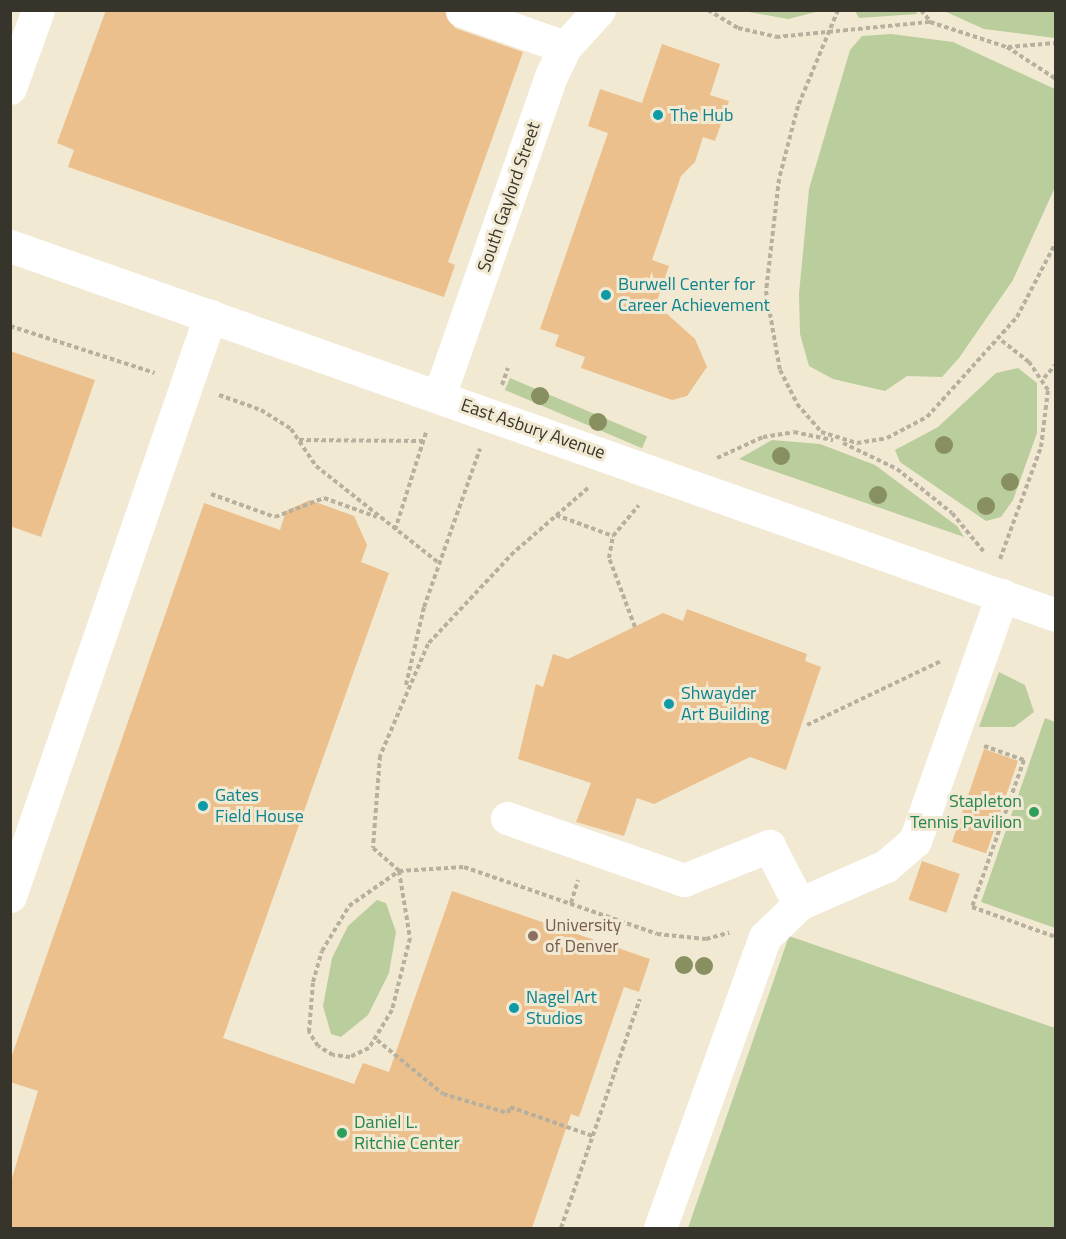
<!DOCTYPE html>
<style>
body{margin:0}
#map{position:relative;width:1066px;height:1239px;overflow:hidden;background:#f2e9d3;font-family:"Titillium Web",sans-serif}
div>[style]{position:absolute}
.green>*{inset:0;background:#bacd9d;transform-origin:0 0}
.building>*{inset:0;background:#ebc08d;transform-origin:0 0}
.path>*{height:4px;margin-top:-2px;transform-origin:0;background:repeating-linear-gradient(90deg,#b7b09e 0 4.5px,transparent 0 7.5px)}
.minor>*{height:33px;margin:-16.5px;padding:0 16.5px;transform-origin:16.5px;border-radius:16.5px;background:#fff}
.trees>*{width:18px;height:18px;margin:-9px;border-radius:50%;background:#888f60}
.dots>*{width:16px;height:16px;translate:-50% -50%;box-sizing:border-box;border:3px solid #f2e9d3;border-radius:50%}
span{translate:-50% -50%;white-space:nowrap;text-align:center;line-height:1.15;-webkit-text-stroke:6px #f2e9d3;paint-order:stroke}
.culture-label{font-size:18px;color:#0d838f}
.left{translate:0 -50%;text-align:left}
.street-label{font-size:18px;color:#37342b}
.leisure-label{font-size:18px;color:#27864d}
.right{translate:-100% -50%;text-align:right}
.education-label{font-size:18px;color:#785e54}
.frame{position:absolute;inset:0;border:12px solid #37342b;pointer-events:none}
</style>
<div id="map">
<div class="green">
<i style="clip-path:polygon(744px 11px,820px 11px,788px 19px)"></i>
<i style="clip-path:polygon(855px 11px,916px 11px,917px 14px,859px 18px)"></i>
<i style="clip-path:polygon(944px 11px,1055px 11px,1055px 38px,984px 29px)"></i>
<i style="clip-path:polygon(891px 34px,953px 42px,1055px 89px,1056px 185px,1013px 280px,959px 358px,942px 377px,907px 376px,885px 391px,833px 379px,809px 366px,800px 334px,799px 294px,809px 189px,850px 50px,862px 36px)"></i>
<i style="clip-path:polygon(1018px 368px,1037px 383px,1037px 433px,1013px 500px,1001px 517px,986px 521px,900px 462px,895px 450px,938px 427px,996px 373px)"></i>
<i style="left:510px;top:378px;width:149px;height:13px;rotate:23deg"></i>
<i style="clip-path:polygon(772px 440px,820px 444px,875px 465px,957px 526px,964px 537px,739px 459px)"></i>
<i style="clip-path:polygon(999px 672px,1025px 685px,1034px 712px,1014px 727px,979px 727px)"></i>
<i style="clip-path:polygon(1045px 718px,1055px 722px,1055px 928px,981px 902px)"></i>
<i style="clip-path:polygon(377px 900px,386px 903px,396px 932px,389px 973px,368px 1015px,341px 1037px,331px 1034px,323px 1006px,332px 958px,348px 926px)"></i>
<i style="clip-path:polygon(789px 936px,1055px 1028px,1055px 1228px,688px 1228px)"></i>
</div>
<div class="building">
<i style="clip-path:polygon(106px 10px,444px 10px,455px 28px,523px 52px,448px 262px,455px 265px,444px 297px,68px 167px,74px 150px,57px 143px)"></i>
<i style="clip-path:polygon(662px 44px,720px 64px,710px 95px,729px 101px,715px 141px,703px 137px,695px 162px,681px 176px,652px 260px,669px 266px,656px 304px,695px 339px,707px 367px,687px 396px,672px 400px,581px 368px,585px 357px,555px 346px,559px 335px,540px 329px,608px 133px,588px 126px,600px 89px,642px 103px)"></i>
<i style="clip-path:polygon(10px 351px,95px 380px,41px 537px,10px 526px)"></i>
<i style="clip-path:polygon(310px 500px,354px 516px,367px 545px,361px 562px,389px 573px,223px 1038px,354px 1084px,363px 1063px,389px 1072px,452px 891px,650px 959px,639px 992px,624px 987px,579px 1117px,571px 1114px,532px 1228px,10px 1228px,10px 1185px,38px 1091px,10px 1082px,10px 1061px,204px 503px,280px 530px,286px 511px)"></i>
<i style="clip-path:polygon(687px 609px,807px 654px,805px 661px,821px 667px,786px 770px,750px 757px,654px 804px,637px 798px,624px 836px,576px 822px,591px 783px,518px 759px,536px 684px,543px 687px,553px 654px,568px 659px,663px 613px,683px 621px)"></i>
<i style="left:984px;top:749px;width:36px;height:98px;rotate:19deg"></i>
<i style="left:922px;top:861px;width:40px;height:41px;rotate:19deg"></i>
</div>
<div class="path">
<i style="left:708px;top:10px;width:35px;rotate:31deg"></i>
<i style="left:738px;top:28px;width:39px;rotate:13deg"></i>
<i style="left:776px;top:37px;width:155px;rotate:-5.6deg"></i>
<i style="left:930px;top:22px;width:81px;rotate:18deg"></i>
<i style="left:1007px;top:47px;width:59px;rotate:33.1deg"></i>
<i style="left:838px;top:10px;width:104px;rotate:112.6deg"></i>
<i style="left:798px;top:106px;width:75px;rotate:104.6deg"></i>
<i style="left:779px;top:179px;width:113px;rotate:96.6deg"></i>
<i style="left:766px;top:291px;width:80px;rotate:80deg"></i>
<i style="left:780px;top:370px;width:38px;rotate:63deg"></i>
<i style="left:797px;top:404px;width:37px;rotate:49deg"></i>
<i style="left:821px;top:432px;width:38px;rotate:17deg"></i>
<i style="left:857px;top:443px;width:30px;rotate:-9deg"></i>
<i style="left:887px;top:438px;width:45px;rotate:-27.7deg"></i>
<i style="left:927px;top:417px;width:135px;rotate:-48deg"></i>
<i style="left:1017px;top:317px;width:85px;rotate:-62.5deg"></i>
<i style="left:921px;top:10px;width:14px;rotate:51deg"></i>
<i style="left:1008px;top:47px;width:48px;rotate:-4.8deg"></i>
<i style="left:10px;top:326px;width:152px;rotate:18deg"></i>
<i style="left:1044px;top:378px;width:18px;rotate:-49deg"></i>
<i style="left:502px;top:385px;width:18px;rotate:-71deg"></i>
<i style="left:219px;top:395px;width:45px;rotate:19.7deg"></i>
<i style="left:261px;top:410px;width:36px;rotate:32deg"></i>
<i style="left:291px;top:429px;width:45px;rotate:56deg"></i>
<i style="left:316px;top:466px;width:157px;rotate:38.3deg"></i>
<i style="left:299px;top:440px;width:124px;rotate:0.5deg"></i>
<i style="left:843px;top:443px;width:60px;rotate:25.7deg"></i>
<i style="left:897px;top:469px;width:70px;rotate:38.7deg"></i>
<i style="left:952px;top:513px;width:50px;rotate:50.6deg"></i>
<i style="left:717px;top:458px;width:51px;rotate:-24.5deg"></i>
<i style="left:763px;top:437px;width:31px;rotate:-9deg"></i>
<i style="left:794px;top:432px;width:40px;rotate:12deg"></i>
<i style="left:588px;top:488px;width:98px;rotate:139.1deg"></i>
<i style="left:514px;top:552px;width:126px;rotate:133.1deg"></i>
<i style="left:428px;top:644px;width:122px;rotate:113.2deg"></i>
<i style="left:380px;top:756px;width:92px;rotate:94.4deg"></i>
<i style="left:373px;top:848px;width:35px;rotate:41deg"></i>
<i style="left:399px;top:871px;width:65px;rotate:-3.5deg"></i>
<i style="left:464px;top:867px;width:204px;rotate:19.1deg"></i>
<i style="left:657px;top:934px;width:49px;rotate:5.8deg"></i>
<i style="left:706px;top:939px;width:24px;rotate:-15deg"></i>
<i style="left:211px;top:494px;width:68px;rotate:19.8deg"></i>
<i style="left:275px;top:517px;width:53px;rotate:-21.2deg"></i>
<i style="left:324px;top:498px;width:56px;rotate:19.7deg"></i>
<i style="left:556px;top:515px;width:61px;rotate:20.2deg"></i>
<i style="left:395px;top:530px;width:103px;rotate:-72.4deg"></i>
<i style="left:1000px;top:559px;width:119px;rotate:-69.9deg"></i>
<i style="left:1041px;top:447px;width:57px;rotate:-83deg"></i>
<i style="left:1048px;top:390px;width:34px;rotate:-124deg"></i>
<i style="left:1029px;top:362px;width:37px;rotate:-142deg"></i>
<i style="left:635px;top:627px;width:74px;rotate:-110.6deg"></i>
<i style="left:609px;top:558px;width:22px;rotate:-80deg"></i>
<i style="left:613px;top:536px;width:40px;rotate:-50deg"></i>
<i style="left:406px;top:685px;width:80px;rotate:-77deg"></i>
<i style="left:424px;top:607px;width:168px;rotate:-70.5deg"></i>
<i style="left:807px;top:725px;width:148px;rotate:-25.5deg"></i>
<i style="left:984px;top:746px;width:42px;rotate:19.3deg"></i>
<i style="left:1024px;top:760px;width:156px;rotate:109.5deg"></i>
<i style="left:972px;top:907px;width:89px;rotate:19.7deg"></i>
<i style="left:399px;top:871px;width:68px;rotate:80.7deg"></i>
<i style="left:410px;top:938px;width:74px;rotate:104deg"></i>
<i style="left:392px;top:1010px;width:44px;rotate:121.2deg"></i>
<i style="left:369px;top:1048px;width:21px;rotate:155deg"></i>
<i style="left:350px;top:1057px;width:17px;rotate:-173deg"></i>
<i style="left:333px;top:1055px;width:17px;rotate:-149deg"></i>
<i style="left:318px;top:1046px;width:17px;rotate:-123deg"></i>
<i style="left:309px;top:1032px;width:50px;rotate:-85.4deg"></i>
<i style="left:313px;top:982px;width:32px;rotate:-74deg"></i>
<i style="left:322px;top:951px;width:52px;rotate:-59deg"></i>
<i style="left:349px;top:906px;width:61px;rotate:-35deg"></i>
<i style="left:571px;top:903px;width:24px;rotate:-73deg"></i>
<i style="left:377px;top:1040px;width:85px;rotate:39.3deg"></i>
<i style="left:443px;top:1094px;width:68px;rotate:16.3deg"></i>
<i style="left:508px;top:1113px;width:6px;rotate:-72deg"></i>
<i style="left:510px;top:1107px;width:88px;rotate:19.3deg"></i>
<i style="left:561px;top:1228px;width:242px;rotate:-71deg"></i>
</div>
<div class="minor">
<i style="left:462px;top:11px;width:109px;rotate:19.3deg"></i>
<i style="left:10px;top:88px;width:83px;rotate:-70.3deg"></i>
<i style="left:10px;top:246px;width:1109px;rotate:19.43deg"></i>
<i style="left:439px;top:396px;width:341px;rotate:-70.7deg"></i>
<i style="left:552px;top:74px;width:30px;rotate:-64deg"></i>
<i style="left:565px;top:47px;width:50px;rotate:-47.4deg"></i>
<i style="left:507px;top:818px;width:188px;rotate:19.3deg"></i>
<i style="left:684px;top:880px;width:92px;rotate:-21.8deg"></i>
<i style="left:769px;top:846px;width:65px;rotate:62.7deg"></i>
<i style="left:10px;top:896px;width:614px;rotate:-70.97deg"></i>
<i style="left:660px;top:1228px;width:309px;rotate:-70.2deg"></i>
<i style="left:765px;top:937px;width:47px;rotate:-44.1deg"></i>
<i style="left:799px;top:904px;width:95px;rotate:-23.6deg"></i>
<i style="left:886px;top:866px;width:38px;rotate:-41deg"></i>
<i style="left:915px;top:841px;width:261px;rotate:-70.5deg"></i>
</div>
<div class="trees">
<i style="left:540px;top:396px"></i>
<i style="left:598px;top:422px"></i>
<i style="left:944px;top:445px"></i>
<i style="left:781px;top:456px"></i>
<i style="left:1010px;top:482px"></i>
<i style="left:878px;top:495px"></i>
<i style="left:986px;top:506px"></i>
<i style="left:684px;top:965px"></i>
<i style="left:704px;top:966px"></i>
</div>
<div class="dots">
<i style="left:658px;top:115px;background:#0f9aa8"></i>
<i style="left:606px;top:295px;background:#0f9aa8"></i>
<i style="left:669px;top:704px;background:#0f9aa8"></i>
<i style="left:203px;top:806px;background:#0f9aa8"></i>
<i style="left:1034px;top:812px;background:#2e9e5b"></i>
<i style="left:533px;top:936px;background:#8d6e63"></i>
<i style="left:514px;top:1008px;background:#0f9aa8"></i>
<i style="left:342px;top:1133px;background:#2e9e5b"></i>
</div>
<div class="culture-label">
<span class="left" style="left:670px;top:115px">The Hub</span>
<span class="left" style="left:618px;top:295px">Burwell Center for<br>Career Achievement</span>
<span class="left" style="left:681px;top:704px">Shwayder<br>Art Building</span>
<span class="left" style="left:215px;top:806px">Gates<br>Field House</span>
<span class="left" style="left:526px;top:1008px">Nagel Art<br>Studios</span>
</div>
<div class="street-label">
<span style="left:509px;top:197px;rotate:-71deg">South Gaylord Street</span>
<span style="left:533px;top:429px;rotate:19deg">East Asbury Avenue</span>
</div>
<div class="leisure-label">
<span class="right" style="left:1022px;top:812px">Stapleton<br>Tennis Pavilion</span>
<span class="left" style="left:354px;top:1133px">Daniel L.<br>Ritchie Center</span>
</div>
<div class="education-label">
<span class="left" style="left:545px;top:936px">University<br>of Denver</span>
</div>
<div class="frame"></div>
</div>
